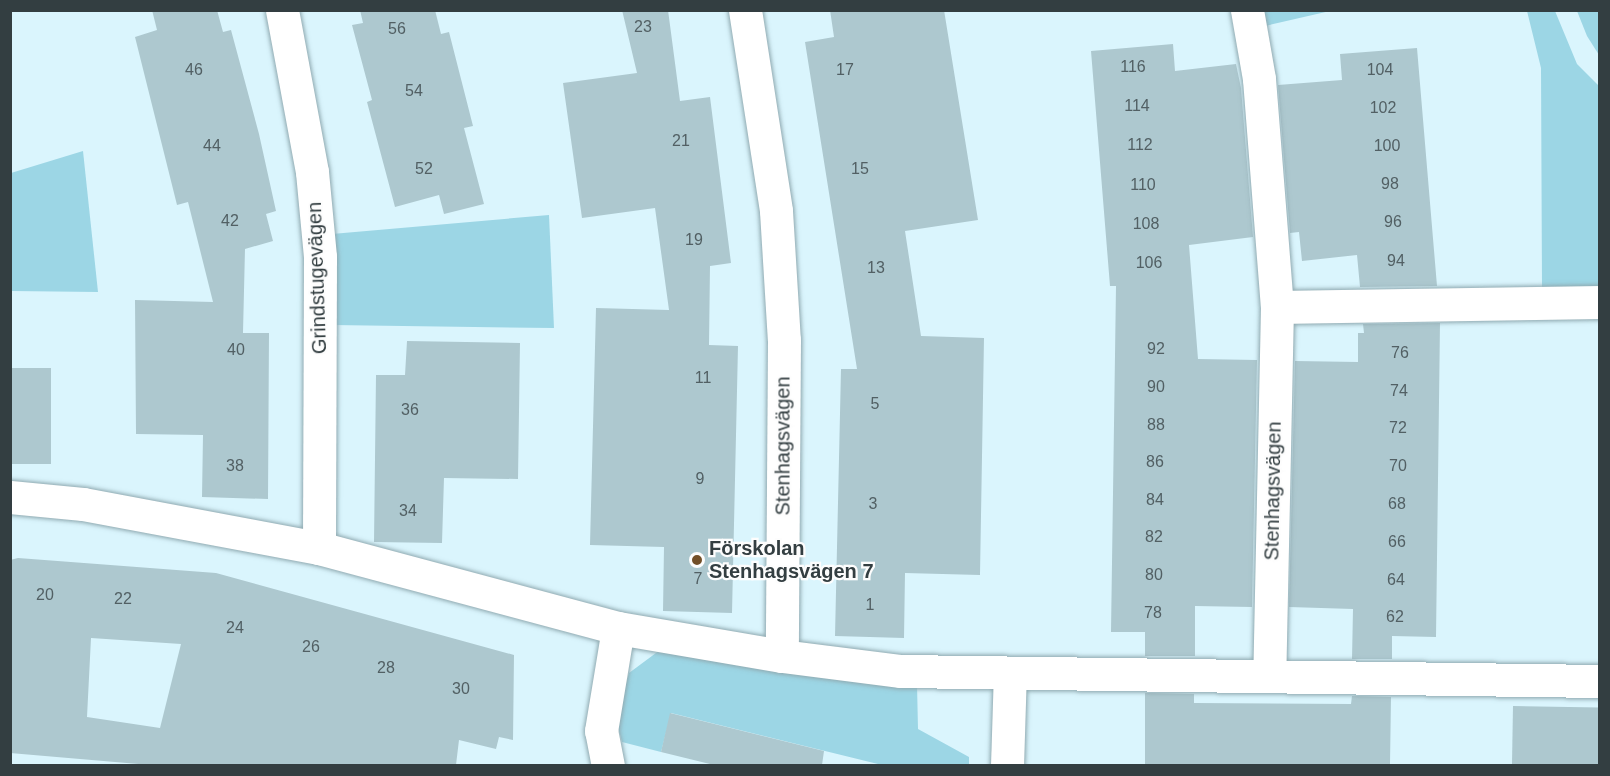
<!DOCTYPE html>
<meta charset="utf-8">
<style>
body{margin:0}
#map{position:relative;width:1610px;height:776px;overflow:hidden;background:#daf5fd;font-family:Arial,sans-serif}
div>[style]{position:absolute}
.green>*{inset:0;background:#9cd6e5}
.building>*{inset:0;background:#adc8cf;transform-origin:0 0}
.roads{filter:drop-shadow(0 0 2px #90aab1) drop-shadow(0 0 2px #90aab1)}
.minor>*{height:33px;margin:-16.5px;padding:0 16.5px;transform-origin:16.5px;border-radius:16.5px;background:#fff}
.dots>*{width:16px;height:16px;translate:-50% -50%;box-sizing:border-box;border:3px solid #fdfdfd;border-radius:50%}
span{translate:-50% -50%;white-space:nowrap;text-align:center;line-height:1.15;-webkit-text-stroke:4.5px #fdfdfd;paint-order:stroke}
.number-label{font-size:16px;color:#526064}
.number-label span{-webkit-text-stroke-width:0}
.street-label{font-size:20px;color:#333e41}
.poi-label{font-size:20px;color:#333e41;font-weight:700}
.left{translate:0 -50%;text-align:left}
.frame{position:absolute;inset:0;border:12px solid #333e41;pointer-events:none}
</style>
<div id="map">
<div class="green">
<i style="clip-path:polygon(1261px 10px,1330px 11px,1265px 26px)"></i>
<i style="clip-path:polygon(1527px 11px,1555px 11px,1577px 64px,1599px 86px,1599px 288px,1542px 287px,1541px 68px)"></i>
<i style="clip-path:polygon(1577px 11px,1599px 11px,1599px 55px,1587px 36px)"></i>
<i style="clip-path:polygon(83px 151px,98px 292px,11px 291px,11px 173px)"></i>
<i style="clip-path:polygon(549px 215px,554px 328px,332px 325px,332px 234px)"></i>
<i style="clip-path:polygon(660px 650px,917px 684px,918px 729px,969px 757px,969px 765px,882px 765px,671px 713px,661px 752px,622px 742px,616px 719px,629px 673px)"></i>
</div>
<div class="building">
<i style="clip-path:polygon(152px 10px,217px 10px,223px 32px,231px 30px,259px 134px,276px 211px,266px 214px,273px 241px,245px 249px,243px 333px,269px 333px,268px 499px,202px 497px,203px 435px,136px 434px,135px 300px,213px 302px,188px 202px,177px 205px,135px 37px,157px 30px)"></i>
<i style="clip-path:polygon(360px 10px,435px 10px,441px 34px,449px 32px,473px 126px,464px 128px,484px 204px,444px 214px,439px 195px,395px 207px,367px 102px,372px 100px,352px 25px,363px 23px)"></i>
<i style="clip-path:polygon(622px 10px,668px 10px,680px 101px,710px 97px,731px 263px,710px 266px,709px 345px,738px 346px,732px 613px,663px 611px,664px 547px,590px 545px,596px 308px,669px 310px,655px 208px,582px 218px,563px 83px,637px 73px)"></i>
<i style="clip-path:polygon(830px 10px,944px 10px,978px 220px,905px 231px,921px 336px,984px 338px,980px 575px,905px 573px,904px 638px,835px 636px,841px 369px,857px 369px,805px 42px,834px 37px)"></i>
<i style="clip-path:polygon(1173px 44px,1175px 71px,1236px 64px,1241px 88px,1253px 237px,1189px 245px,1198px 359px,1257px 360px,1252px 607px,1195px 606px,1195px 656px,1145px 656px,1145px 632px,1111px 632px,1116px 286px,1110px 286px,1091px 51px)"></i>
<i style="clip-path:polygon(1417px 48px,1437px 286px,1360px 287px,1357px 255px,1302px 261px,1299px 232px,1290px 233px,1278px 85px,1342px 80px,1340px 54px)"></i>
<i style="clip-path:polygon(1440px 323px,1436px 637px,1392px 636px,1392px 659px,1352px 659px,1353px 609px,1289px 607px,1295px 361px,1358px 362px,1358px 333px,1364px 333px,1363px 324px)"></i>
<i style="clip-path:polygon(407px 341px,520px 343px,518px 479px,444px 478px,442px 543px,374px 542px,376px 375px,405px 375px)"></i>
<i style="left:10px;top:368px;width:41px;height:96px"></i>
<i style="clip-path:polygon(evenodd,18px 558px,216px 573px,514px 655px,513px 740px,499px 737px,496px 749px,459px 740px,456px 765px,150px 765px,10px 753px,10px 560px,18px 558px,91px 638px,181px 644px,160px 728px,87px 717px,91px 638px)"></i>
<i style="clip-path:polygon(1145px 693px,1194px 694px,1194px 703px,1351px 704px,1352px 696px,1391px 697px,1390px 765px,1145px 765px)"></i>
<i style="left:1513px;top:706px;width:86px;height:59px;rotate:1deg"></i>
<i style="clip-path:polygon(670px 713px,824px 751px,822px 765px,714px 765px,661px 752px)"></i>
</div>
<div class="roads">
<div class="minor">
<i style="left:282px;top:10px;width:165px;rotate:79.5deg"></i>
<i style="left:312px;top:172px;width:85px;rotate:84.6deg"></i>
<i style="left:320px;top:257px;width:291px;rotate:90.2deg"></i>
<i style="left:319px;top:548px;width:310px;rotate:15deg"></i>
<i style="left:618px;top:628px;width:166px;rotate:9.7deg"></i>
<i style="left:782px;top:656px;width:120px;rotate:7.2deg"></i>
<i style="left:901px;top:671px;width:699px;rotate:0.82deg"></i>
<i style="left:745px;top:10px;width:203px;rotate:81.2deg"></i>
<i style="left:776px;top:211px;width:129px;rotate:86.5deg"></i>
<i style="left:784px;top:340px;width:316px;rotate:90.4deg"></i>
<i style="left:1247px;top:10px;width:70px;rotate:80.1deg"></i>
<i style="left:1259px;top:79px;width:229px;rotate:85.5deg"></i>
<i style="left:1277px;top:307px;width:368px;rotate:91.2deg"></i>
<i style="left:1277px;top:307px;width:323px;rotate:-0.9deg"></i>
<i style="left:10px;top:497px;width:73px;rotate:5.5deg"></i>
<i style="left:83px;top:504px;width:240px;rotate:10.6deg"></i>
<i style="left:608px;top:766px;width:36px;rotate:-101deg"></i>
<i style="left:601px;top:731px;width:104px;rotate:-80.6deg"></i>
<i style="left:1007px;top:766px;width:93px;rotate:-88.2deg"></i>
</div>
</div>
<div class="dots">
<i style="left:697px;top:560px;background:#724f28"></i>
</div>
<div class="number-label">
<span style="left:643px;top:27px">23</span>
<span style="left:397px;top:29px">56</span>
<span style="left:1133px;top:67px">116</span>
<span style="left:194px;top:70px">46</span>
<span style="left:845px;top:70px">17</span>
<span style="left:1380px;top:70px">104</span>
<span style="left:414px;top:91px">54</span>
<span style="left:1137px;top:106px">114</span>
<span style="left:1383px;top:108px">102</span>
<span style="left:681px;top:141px">21</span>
<span style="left:1140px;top:145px">112</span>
<span style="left:212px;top:146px">44</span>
<span style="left:1387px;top:146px">100</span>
<span style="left:424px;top:169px">52</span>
<span style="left:860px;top:169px">15</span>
<span style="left:1390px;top:184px">98</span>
<span style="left:1143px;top:185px">110</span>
<span style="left:230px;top:221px">42</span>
<span style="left:1393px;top:222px">96</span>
<span style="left:1146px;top:224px">108</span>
<span style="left:694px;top:240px">19</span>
<span style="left:1396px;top:261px">94</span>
<span style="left:1149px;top:263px">106</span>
<span style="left:876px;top:268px">13</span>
<span style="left:1156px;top:349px">92</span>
<span style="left:236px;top:350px">40</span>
<span style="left:1400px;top:353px">76</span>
<span style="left:703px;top:378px">11</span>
<span style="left:1156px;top:387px">90</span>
<span style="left:1399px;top:391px">74</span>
<span style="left:875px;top:404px">5</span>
<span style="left:410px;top:410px">36</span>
<span style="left:1156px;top:425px">88</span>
<span style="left:1398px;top:428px">72</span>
<span style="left:1155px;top:462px">86</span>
<span style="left:235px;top:466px">38</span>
<span style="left:1398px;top:466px">70</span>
<span style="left:700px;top:479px">9</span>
<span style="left:1155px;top:500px">84</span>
<span style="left:873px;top:504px">3</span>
<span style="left:1397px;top:504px">68</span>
<span style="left:408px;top:511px">34</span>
<span style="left:1154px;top:537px">82</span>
<span style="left:1397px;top:542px">66</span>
<span style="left:1154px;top:575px">80</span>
<span style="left:698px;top:579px">7</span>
<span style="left:1396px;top:580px">64</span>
<span style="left:45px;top:595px">20</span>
<span style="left:123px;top:599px">22</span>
<span style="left:870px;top:605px">1</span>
<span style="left:1153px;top:613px">78</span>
<span style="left:1395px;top:617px">62</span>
<span style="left:235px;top:628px">24</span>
<span style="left:311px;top:647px">26</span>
<span style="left:386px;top:668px">28</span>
<span style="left:461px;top:689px">30</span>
</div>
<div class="street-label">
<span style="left:317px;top:278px;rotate:-92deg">Grindstugevägen</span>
<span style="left:783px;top:446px;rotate:-90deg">Stenhagsvägen</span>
<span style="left:1273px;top:491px;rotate:-89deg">Stenhagsvägen</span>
</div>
<div class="poi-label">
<span class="left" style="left:709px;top:560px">Förskolan<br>Stenhagsvägen 7</span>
</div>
<div class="frame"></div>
</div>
